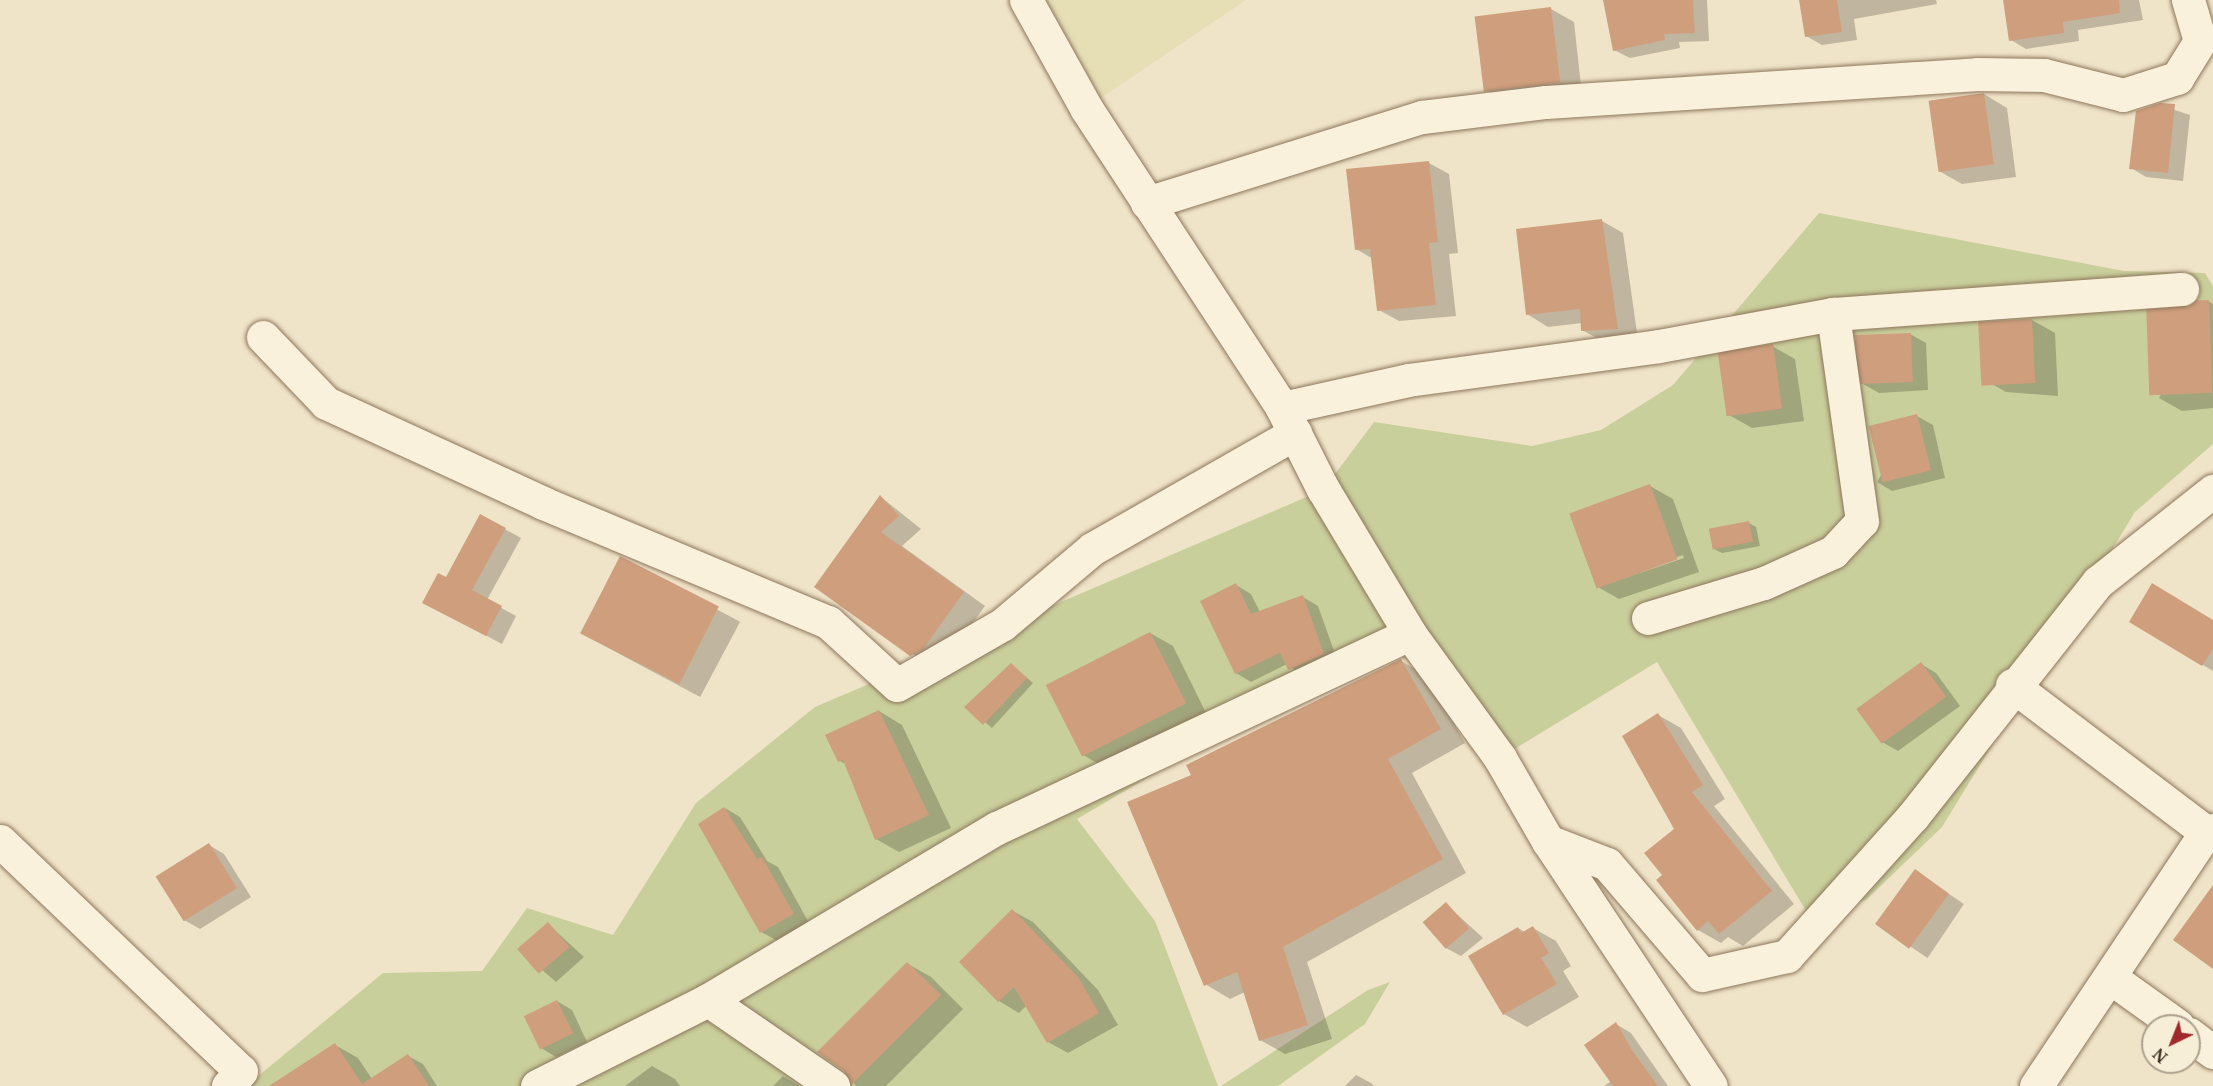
<!DOCTYPE html>
<style>
body{margin:0}
#map{position:relative;width:2213px;height:1086px;overflow:hidden;background:#f0e4c8;font-family:"Noto Serif",serif}
div>[style]{position:absolute}
.farmland>*{inset:0;background:#e6deb5}
.green>*{inset:0;background:#c9cf9b}
.shadow>*{inset:0;background:#0003;transform-origin:0 0}
.building>*{inset:0;background:#cf9f7d;transform-origin:0 0}
.roads{filter:drop-shadow(0 0 2px #8d765c) drop-shadow(0 0 2px #8d765c)}
.minor>*{height:33px;margin:-16.5px;padding:0 16.5px;transform-origin:16.5px;border-radius:16.5px;background:#faf1dc}
span{translate:-50% -50%;white-space:nowrap;text-align:center;line-height:1.15;-webkit-text-stroke:6px #f7eed8;paint-order:stroke}
.north{position:absolute;left:2141px;top:1014px;width:60px;height:60px;box-sizing:border-box;background:#f7eed8;border:2px solid #ada18e;border-radius:50%;rotate:223deg;font-size:16px;font-weight:700;line-height:24px;text-align:center;color:#3d2e20}
.north::after{content:'';display:block;margin:auto;width:21px;height:27px;background:#9e2a2b;clip-path:polygon(50% 0,100% 100%,50% 72%,0 100%)}
</style>
<div id="map">
<div class="farmland">
<i style="clip-path:polygon(1026px 0,1246px 0,1086px 108px)"></i>
</div>
<div class="green">
<i style="clip-path:polygon(1819px 213px,2124px 271px,2205px 273px,2213px 286px,2213px 444px,2135px 512px,1942px 827px,1866px 900px,1806px 911px,1657px 662px,1500px 758px,1409px 634px,1331px 670px,1077px 819px,1155px 921px,1218px 1086px,246px 1086px,383px 973px,482px 971px,527px 908px,613px 935px,696px 803px,815px 707px,1323px 490px,1374px 422px,1532px 446px,1601px 430px,1673px 385px)"></i>
<i style="clip-path:polygon(1390px 982px,1365px 1024px,1278px 1086px,1221px 1086px,1368px 990px)"></i>
</div>
<div class="shadow">
<i style="clip-path:polygon(1623px 0,1707px 0,1709px 41px,1679px 42px,1680px 48px,1630px 58px,1614px 50px)"></i>
<i style="clip-path:polygon(1801px 0,1936px 0,1937px 4px,1854px 19px,1857px 40px,1822px 45px,1806px 36px)"></i>
<i style="clip-path:polygon(2007px 0,2139px 0,2143px 20px,2078px 30px,2079px 41px,2026px 49px,2011px 40px)"></i>
<i style="clip-path:polygon(1551px 9px,1574px 22px,1582px 95px,1509px 103px,1486px 90px)"></i>
<i style="clip-path:polygon(1984px 94px,2007px 108px,2016px 177px,1962px 184px,1939px 171px)"></i>
<i style="clip-path:polygon(2160px 105px,2190px 115px,2183px 181px,2146px 177px,2131px 168px)"></i>
<i style="clip-path:polygon(1429px 163px,1449px 174px,1458px 253px,1449px 254px,1456px 316px,1399px 321px,1379px 310px,1373px 259px,1356px 249px)"></i>
<i style="clip-path:polygon(1602px 221px,1623px 233px,1638px 340px,1604px 342px,1582px 330px,1582px 323px,1548px 327px,1527px 314px)"></i>
<i style="clip-path:polygon(2208px 301px,2213px 304px,2213px 408px,2182px 411px,2159px 398px)"></i>
<i style="clip-path:polygon(2032px 320px,2055px 333px,2058px 396px,2006px 392px,1983px 379px)"></i>
<i style="clip-path:polygon(1910px 334px,1926px 343px,1928px 390px,1879px 393px,1863px 384px)"></i>
<i style="clip-path:polygon(1772px 346px,1795px 359px,1804px 421px,1752px 428px,1729px 415px)"></i>
<i style="clip-path:polygon(1917px 416px,1933px 425px,1945px 478px,1892px 491px,1877px 482px)"></i>
<i style="clip-path:polygon(evenodd,1650px 486px,1673px 499px,1699px 572px,1619px 599px,1596px 586px,1650px 486px,1683px 555px,1684px 558px,1610px 583px,1610px 580px,1683px 555px)"></i>
<i style="clip-path:polygon(881px 497px,921px 529px,902px 546px,985px 606px,945px 661px,933px 668px,816px 586px)"></i>
<i style="clip-path:polygon(481px 516px,521px 538px,487px 600px,516px 616px,502px 644px,439px 611px,446px 579px)"></i>
<i style="clip-path:polygon(1749px 523px,1756px 527px,1760px 546px,1722px 553px,1714px 549px)"></i>
<i style="left:620px;top:558px;width:136px;height:85px;rotate:28deg"></i>
<i style="clip-path:polygon(1236px 585px,1251px 594px,1260px 612px,1303px 597px,1318px 606px,1338px 662px,1304px 678px,1287px 664px,1251px 682px,1236px 673px)"></i>
<i style="clip-path:polygon(2131px 621px,2213px 621px,2213px 671px,2203px 665px)"></i>
<i style="clip-path:polygon(1150px 633px,1173px 646px,1208px 717px,1106px 768px,1083px 755px)"></i>
<i style="clip-path:polygon(1401px 661px,1426px 675px,1465px 743px,1412px 773px,1466px 873px,1307px 962px,1332px 1039px,1285px 1054px,1260px 1040px,1245px 992px,1230px 999px,1205px 984px,1193px 776px)"></i>
<i style="clip-path:polygon(1921px 664px,1936px 673px,1960px 706px,1898px 751px,1882px 742px,1858px 709px)"></i>
<i style="clip-path:polygon(1012px 665px,1033px 683px,992px 728px,967px 707px)"></i>
<i style="clip-path:polygon(879px 711px,902px 725px,951px 828px,899px 852px,876px 839px,847px 765px,840px 761px)"></i>
<i style="clip-path:polygon(1658px 715px,1681px 728px,1725px 799px,1714px 806px,1794px 904px,1743px 946px,1728px 937px,1721px 943px,1698px 930px,1664px 876px,1676px 829px)"></i>
<i style="clip-path:polygon(725px 808px,740px 817px,767px 861px,778px 867px,809px 923px,776px 940px,761px 932px)"></i>
<i style="clip-path:polygon(209px 845px,224px 854px,251px 897px,200px 929px,184px 920px,157px 877px)"></i>
<i style="left:1915px;top:871px;width:59px;height:65px;rotate:34deg"></i>
<i style="clip-path:polygon(1446px 904px,1483px 938px,1461px 956px,1446px 948px)"></i>
<i style="clip-path:polygon(1013px 911px,1033px 922px,1098px 990px,1118px 1025px,1068px 1053px,1048px 1042px,1027px 1005px,1019px 1013px,999px 1001px,961px 962px)"></i>
<i style="clip-path:polygon(548px 924px,584px 957px,556px 982px,519px 950px)"></i>
<i style="clip-path:polygon(1518px 928px,1525px 932px,1533px 928px,1556px 941px,1571px 966px,1563px 971px,1579px 997px,1527px 1027px,1504px 1014px)"></i>
<i style="clip-path:polygon(908px 964px,931px 977px,963px 1009px,886px 1086px,856px 1086px,845px 1070px)"></i>
<i style="clip-path:polygon(557px 1001px,572px 1010px,587px 1042px,556px 1057px,541px 1048px)"></i>
<i style="clip-path:polygon(1616px 1024px,1631px 1033px,1668px 1086px,1604px 1086px,1611px 1081px)"></i>
<i style="clip-path:polygon(335px 1045px,358px 1058px,372px 1079px,408px 1056px,423px 1064px,437px 1086px,272px 1086px)"></i>
<i style="clip-path:polygon(652px 1066px,675px 1079px,680px 1086px,625px 1086px)"></i>
<i style="clip-path:polygon(1356px 1075px,1371px 1083px,1374px 1086px,1345px 1086px)"></i>
<i style="clip-path:polygon(783px 1076px,800px 1086px,773px 1086px)"></i>
</div>
<div class="building">
<i style="clip-path:polygon(1603px 0,1693px 0,1695px 33px,1664px 34px,1665px 40px,1613px 51px)"></i>
<i style="clip-path:polygon(1799px 0,1837px 0,1842px 32px,1805px 37px)"></i>
<i style="clip-path:polygon(2003px 0,2119px 0,2120px 13px,2063px 22px,2064px 33px,2009px 41px)"></i>
<i style="left:1551px;top:7px;width:76px;height:77px;rotate:83deg"></i>
<i style="left:1984px;top:93px;width:72px;height:56px;rotate:82deg"></i>
<i style="clip-path:polygon(2160px 103px,2175px 104px,2168px 173px,2129px 169px,2136px 111px)"></i>
<i style="clip-path:polygon(1429px 161px,1438px 242px,1429px 243px,1436px 305px,1377px 311px,1370px 249px,1355px 250px,1346px 169px)"></i>
<i style="clip-path:polygon(1602px 219px,1618px 329px,1581px 331px,1580px 309px,1526px 315px,1516px 229px)"></i>
<i style="left:2209px;top:300px;width:93px;height:63px;rotate:88deg"></i>
<i style="left:2032px;top:319px;width:64px;height:54px;rotate:87deg"></i>
<i style="left:1911px;top:333px;width:49px;height:56px;rotate:88deg"></i>
<i style="left:1773px;top:344px;width:65px;height:56px;rotate:82deg"></i>
<i style="left:1917px;top:414px;width:58px;height:50px;rotate:76deg"></i>
<i style="left:1650px;top:484px;width:80px;height:86px;rotate:70deg"></i>
<i style="clip-path:polygon(880px 495px,899px 516px,881px 532px,964px 592px,923px 649px,910px 656px,814px 587px)"></i>
<i style="clip-path:polygon(480px 514px,506px 528px,472px 590px,502px 606px,486px 636px,422px 603px,438px 573px,446px 577px)"></i>
<i style="left:1749px;top:521px;width:21px;height:41px;rotate:79deg"></i>
<i style="left:620px;top:556px;width:111px;height:87px;rotate:27deg"></i>
<i style="clip-path:polygon(1236px 583px,1251px 614px,1303px 595px,1324px 654px,1288px 670px,1280px 653px,1235px 674px,1200px 601px)"></i>
<i style="clip-path:polygon(2152px 583px,2213px 620px,2213px 649px,2202px 666px,2129px 622px)"></i>
<i style="left:1150px;top:632px;width:80px;height:117px;rotate:63deg"></i>
<i style="clip-path:polygon(1401px 659px,1441px 729px,1388px 759px,1443px 859px,1283px 947px,1308px 1025px,1259px 1041px,1237px 972px,1204px 986px,1127px 802px,1191px 775px,1186px 765px)"></i>
<i style="left:1921px;top:662px;width:43px;height:80px;rotate:54deg"></i>
<i style="clip-path:polygon(1011px 663px,1027px 678px,983px 725px,964px 707px)"></i>
<i style="clip-path:polygon(879px 710px,929px 815px,875px 840px,843px 760px,838px 762px,825px 735px)"></i>
<i style="clip-path:polygon(1658px 713px,1703px 785px,1692px 792px,1772px 891px,1719px 934px,1708px 921px,1697px 931px,1656px 880px,1662px 875px,1644px 853px,1674px 829px,1622px 736px)"></i>
<i style="clip-path:polygon(724px 807px,757px 859px,762px 857px,794px 914px,760px 933px,698px 824px)"></i>
<i style="left:209px;top:843px;width:53px;height:63px;rotate:58deg"></i>
<i style="left:1915px;top:869px;width:42px;height:68px;rotate:36deg"></i>
<i style="clip-path:polygon(2213px 885px,2213px 969px,2173px 940px)"></i>
<i style="left:1446px;top:902px;width:35px;height:31px;rotate:49deg"></i>
<i style="clip-path:polygon(1012px 909px,1078px 977px,1099px 1013px,1047px 1043px,1014px 987px,998px 1002px,959px 962px)"></i>
<i style="left:548px;top:922px;width:33px;height:41px;rotate:49deg"></i>
<i style="clip-path:polygon(1533px 926px,1549px 953px,1541px 958px,1557px 984px,1503px 1015px,1468px 956px,1518px 927px,1521px 933px)"></i>
<i style="clip-path:polygon(907px 962px,941px 995px,851px 1085px,844px 1071px,817px 1052px)"></i>
<i style="left:557px;top:1000px;width:37px;height:37px;rotate:64deg"></i>
<i style="clip-path:polygon(1616px 1022px,1632px 1050px,1658px 1086px,1613px 1086px,1584px 1045px)"></i>
<i style="clip-path:polygon(335px 1043px,362px 1084px,408px 1054px,429px 1086px,269px 1086px)"></i>
</div>
<div class="roads">
<div class="minor">
<i style="left:1026px;top:0;width:124px;rotate:60.9deg"></i>
<i style="left:1086px;top:108px;width:358px;rotate:56.8deg"></i>
<i style="left:1282px;top:408px;width:91px;rotate:63.2deg"></i>
<i style="left:1323px;top:489px;width:169px;rotate:59deg"></i>
<i style="left:1410px;top:634px;width:153px;rotate:54deg"></i>
<i style="left:1500px;top:758px;width:96px;rotate:60deg"></i>
<i style="left:1548px;top:841px;width:294px;rotate:56.4deg"></i>
<i style="left:1147px;top:203px;width:288px;rotate:-17.4deg"></i>
<i style="left:1422px;top:117px;width:125px;rotate:-6.9deg"></i>
<i style="left:1546px;top:102px;width:432px;rotate:-3.7deg"></i>
<i style="left:1977px;top:74px;width:67px;rotate:0.9deg"></i>
<i style="left:2044px;top:75px;width:81px;rotate:14.2deg"></i>
<i style="left:2123px;top:95px;width:57px;rotate:-17.5deg"></i>
<i style="left:2177px;top:78px;width:44px;rotate:-58.1deg"></i>
<i style="left:2200px;top:41px;width:43px;rotate:-106.3deg"></i>
<i style="left:263px;top:337px;width:91px;rotate:46.3deg"></i>
<i style="left:326px;top:403px;width:239px;rotate:24.7deg"></i>
<i style="left:543px;top:503px;width:309px;rotate:22.7deg"></i>
<i style="left:828px;top:622px;width:93px;rotate:42.4deg"></i>
<i style="left:897px;top:685px;width:122px;rotate:-29.9deg"></i>
<i style="left:1003px;top:624px;width:116px;rotate:-40.1deg"></i>
<i style="left:1092px;top:549px;width:234px;rotate:-29.7deg"></i>
<i style="left:1282px;top:408px;width:129px;rotate:-12.5deg"></i>
<i style="left:1408px;top:380px;width:253px;rotate:-7.7deg"></i>
<i style="left:1659px;top:346px;width:177px;rotate:-10.4deg"></i>
<i style="left:1833px;top:314px;width:350px;rotate:-4.1deg"></i>
<i style="left:1648px;top:618px;width:121px;rotate:-16.8deg"></i>
<i style="left:1764px;top:583px;width:76px;rotate:-24.2deg"></i>
<i style="left:1833px;top:552px;width:42px;rotate:-46.9deg"></i>
<i style="left:1862px;top:521px;width:209px;rotate:-98deg"></i>
<i style="left:2012px;top:685px;width:243px;rotate:37.2deg"></i>
<i style="left:0;top:841px;width:333px;rotate:43.7deg"></i>
<i style="left:241px;top:1071px;width:20px;rotate:131deg"></i>
<i style="left:1548px;top:841px;width:63px;rotate:21.3deg"></i>
<i style="left:1607px;top:864px;width:146px;rotate:49.4deg"></i>
<i style="left:1702px;top:975px;width:87px;rotate:-12.6deg"></i>
<i style="left:1787px;top:956px;width:188px;rotate:-48deg"></i>
<i style="left:1913px;top:816px;width:298px;rotate:-51.7deg"></i>
<i style="left:2098px;top:582px;width:147px;rotate:-38.4deg"></i>
<i style="left:2111px;top:978px;width:82px;rotate:35.6deg"></i>
<i style="left:708px;top:1000px;width:152px;rotate:34.5deg"></i>
<i style="left:2189px;top:1034px;width:30px;rotate:37deg"></i>
<i style="left:537px;top:1086px;width:191px;rotate:-26.7deg"></i>
<i style="left:708px;top:1000px;width:336px;rotate:-30.8deg"></i>
<i style="left:997px;top:828px;width:456px;rotate:-25.2deg"></i>
<i style="left:2036px;top:1086px;width:306px;rotate:-56.2deg"></i>
<i style="left:2206px;top:832px;width:7px;rotate:-16deg"></i>
</div>
</div>
<div class="north">N</div>
</div>
